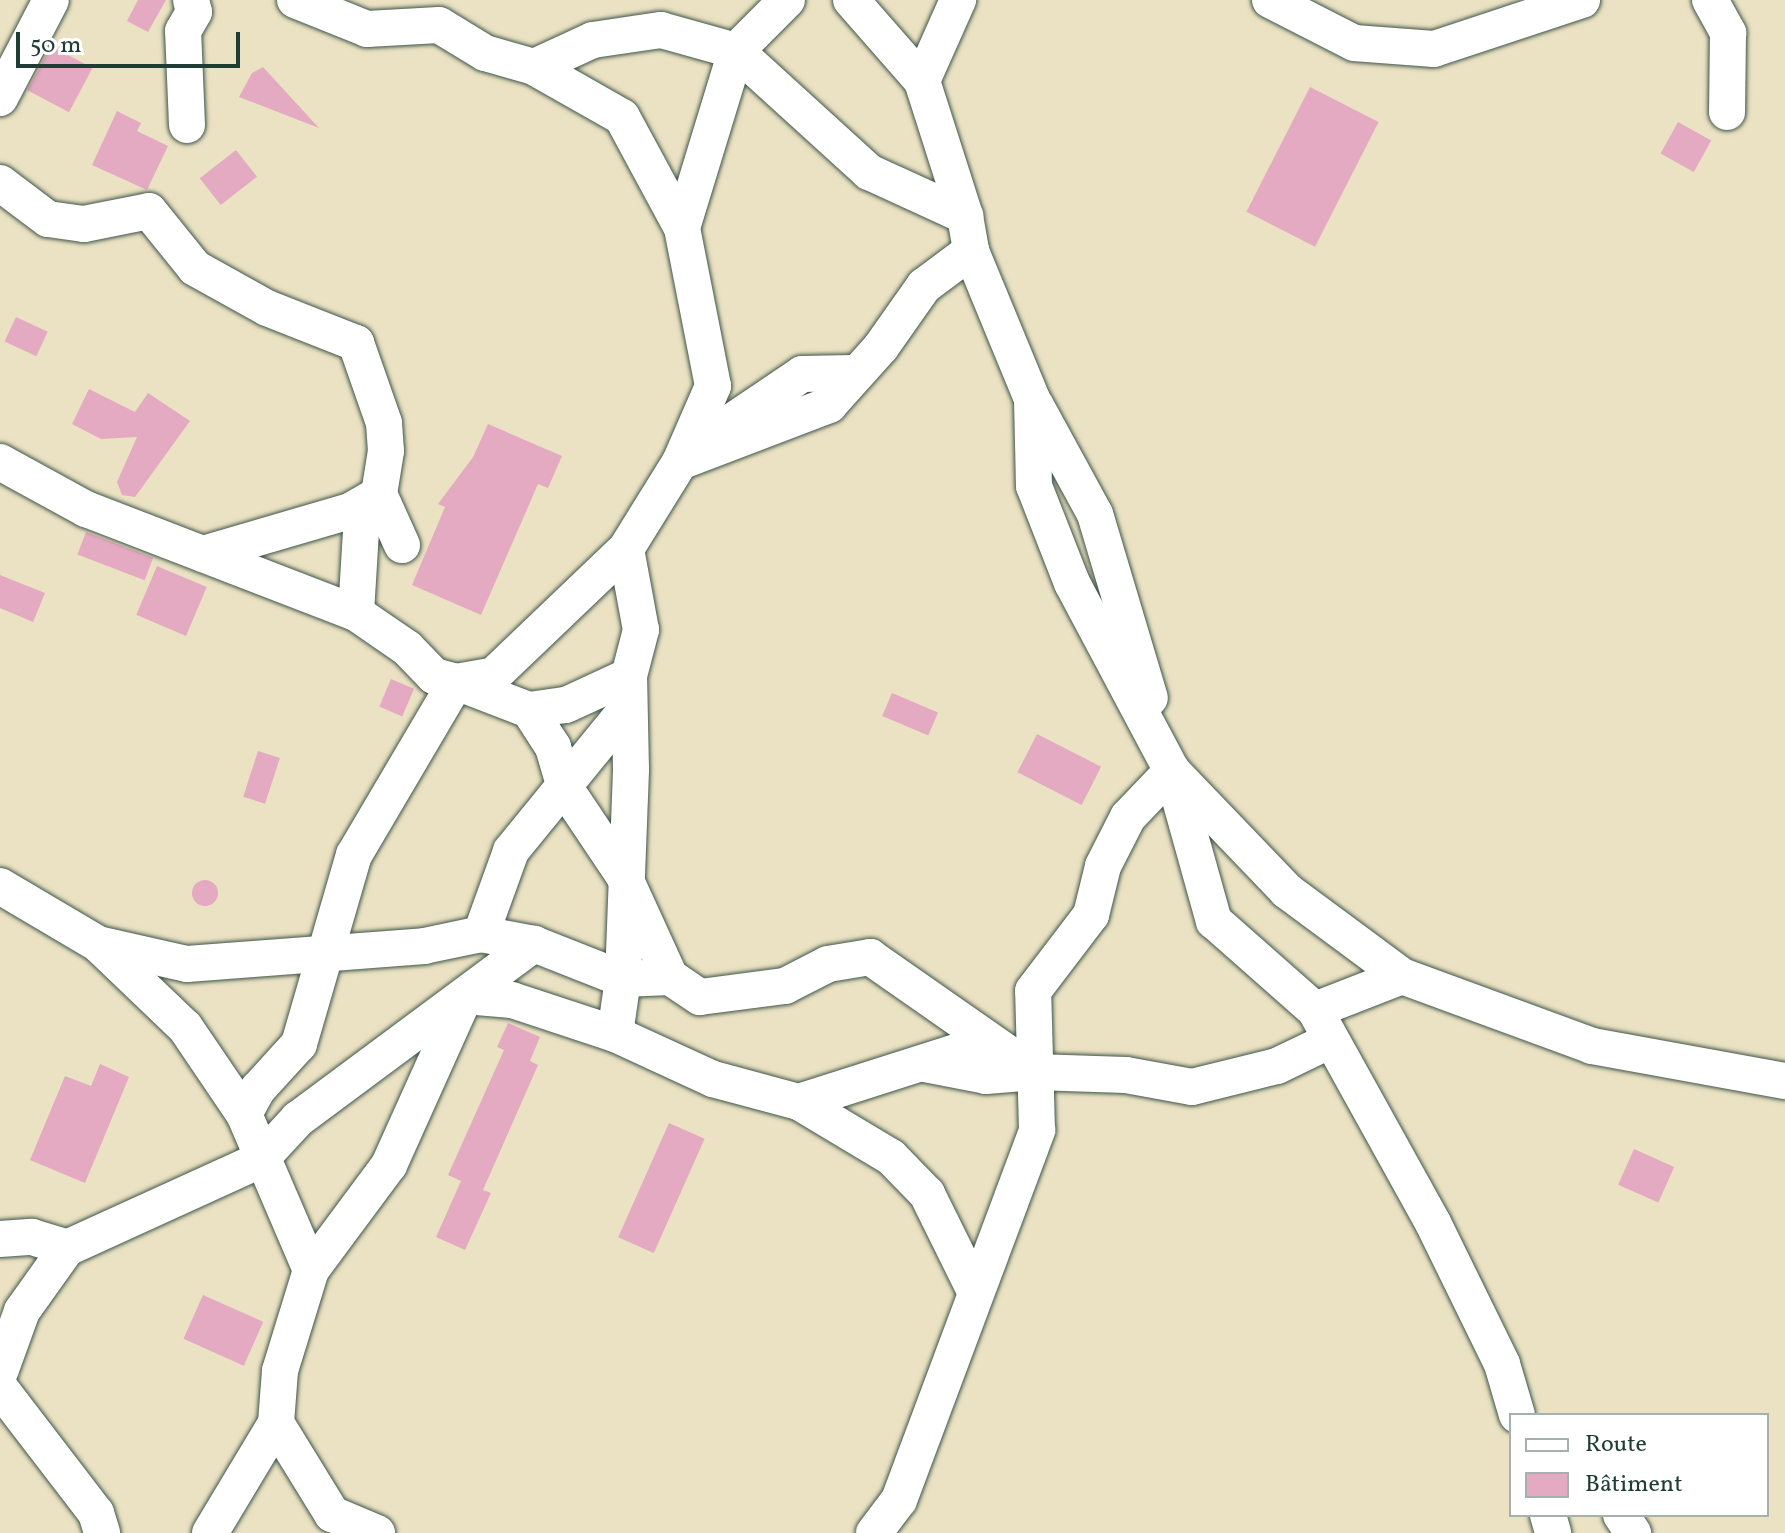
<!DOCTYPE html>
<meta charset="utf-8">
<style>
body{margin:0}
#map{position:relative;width:1785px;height:1533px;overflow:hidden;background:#ebe2c3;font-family:Vollkorn,serif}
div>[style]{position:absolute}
.building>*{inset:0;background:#e3aac2;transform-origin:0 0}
.round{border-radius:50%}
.roads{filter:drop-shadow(0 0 2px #3e5649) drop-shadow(0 0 2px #3e5649)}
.minor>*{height:36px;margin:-18px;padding:0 18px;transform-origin:18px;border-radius:18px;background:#fff}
span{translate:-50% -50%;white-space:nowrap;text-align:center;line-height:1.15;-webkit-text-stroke:6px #fff;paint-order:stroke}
.legend{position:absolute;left:1509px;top:1413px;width:260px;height:104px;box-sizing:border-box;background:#fff;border:2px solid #a5b1ae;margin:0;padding:10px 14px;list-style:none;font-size:24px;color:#1f3d34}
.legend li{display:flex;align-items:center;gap:16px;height:40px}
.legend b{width:40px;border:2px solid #a5b1ae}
.scale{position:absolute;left:16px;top:32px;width:224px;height:36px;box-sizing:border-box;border:4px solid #1f3d34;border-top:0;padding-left:10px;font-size:24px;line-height:28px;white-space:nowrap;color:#1f3d34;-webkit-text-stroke:6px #fff;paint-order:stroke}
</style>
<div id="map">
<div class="building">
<i style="clip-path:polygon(138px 0,166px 0,148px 32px,127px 21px)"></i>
<i style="left:51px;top:46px;width:47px;height:50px;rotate:28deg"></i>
<i style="clip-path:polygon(263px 67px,319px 128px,239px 97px,252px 73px)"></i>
<i style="left:1310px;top:87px;width:77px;height:140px;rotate:27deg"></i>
<i style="clip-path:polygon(117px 111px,141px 123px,137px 131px,168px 146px,147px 190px,92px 165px)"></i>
<i style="left:1678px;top:122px;width:38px;height:36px;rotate:29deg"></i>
<i style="left:236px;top:150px;width:34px;height:46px;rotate:52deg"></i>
<i style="left:16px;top:317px;width:35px;height:27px;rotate:25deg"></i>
<i style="clip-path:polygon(89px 389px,135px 412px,148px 393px,190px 421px,135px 497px,122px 495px,117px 482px,137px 437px,101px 439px,72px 424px)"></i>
<i style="clip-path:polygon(488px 424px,562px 456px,548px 488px,538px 484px,481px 615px,412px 585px,445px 507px,438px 504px,473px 457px)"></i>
<i style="left:86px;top:532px;width:72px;height:24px;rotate:21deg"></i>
<i style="left:157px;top:566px;width:54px;height:53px;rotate:23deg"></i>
<i style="clip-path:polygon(0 575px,45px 593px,33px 622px,0 608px)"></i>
<i style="left:391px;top:679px;width:25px;height:30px;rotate:23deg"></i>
<i style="left:892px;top:693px;width:50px;height:25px;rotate:23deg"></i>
<i style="left:1037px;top:734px;width:72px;height:43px;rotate:27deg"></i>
<i style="left:258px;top:751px;width:23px;height:48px;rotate:18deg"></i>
<i class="round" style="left:192px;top:880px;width:26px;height:26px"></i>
<i style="clip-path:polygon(508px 1023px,540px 1037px,530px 1061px,538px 1065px,483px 1190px,491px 1193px,465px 1250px,436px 1237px,461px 1181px,448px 1175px,504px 1050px,497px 1047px)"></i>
<i style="clip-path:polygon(100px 1064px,129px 1077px,85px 1183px,30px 1160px,65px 1076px,91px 1086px)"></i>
<i style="left:669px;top:1123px;width:39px;height:125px;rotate:24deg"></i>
<i style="left:1634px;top:1149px;width:44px;height:39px;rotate:24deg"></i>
<i style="left:203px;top:1295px;width:66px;height:48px;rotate:24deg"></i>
</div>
<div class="roads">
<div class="minor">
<i style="left:295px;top:0;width:78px;rotate:21.9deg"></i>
<i style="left:367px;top:29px;width:72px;rotate:-3.2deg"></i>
<i style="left:439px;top:25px;width:54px;rotate:31.3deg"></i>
<i style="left:485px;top:53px;width:51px;rotate:15.9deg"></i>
<i style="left:534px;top:67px;width:101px;rotate:29.6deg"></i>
<i style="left:622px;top:117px;width:126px;rotate:61.6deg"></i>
<i style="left:851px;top:0;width:108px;rotate:48.8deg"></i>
<i style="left:922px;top:81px;width:142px;rotate:72.3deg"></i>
<i style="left:965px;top:216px;width:36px;rotate:80deg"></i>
<i style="left:971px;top:251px;width:160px;rotate:67.6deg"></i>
<i style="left:1032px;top:399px;width:87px;rotate:88.7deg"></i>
<i style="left:1034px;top:486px;width:104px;rotate:68.6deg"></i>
<i style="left:1072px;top:583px;width:213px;rotate:62deg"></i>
<i style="left:1172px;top:771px;width:156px;rotate:74.4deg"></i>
<i style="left:1214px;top:921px;width:135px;rotate:41.4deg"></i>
<i style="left:1315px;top:1010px;width:244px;rotate:61deg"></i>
<i style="left:1433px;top:1223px;width:157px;rotate:63.9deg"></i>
<i style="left:1502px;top:1364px;width:53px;rotate:73.6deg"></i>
<i style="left:1270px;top:0;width:94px;rotate:27.1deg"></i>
<i style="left:1354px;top:43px;width:80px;rotate:4.3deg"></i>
<i style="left:1434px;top:49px;width:156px;rotate:-18.3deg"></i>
<i style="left:1710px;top:0;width:38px;rotate:61deg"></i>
<i style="left:1728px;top:33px;width:79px;rotate:90.7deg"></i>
<i style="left:534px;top:67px;width:65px;rotate:-24.6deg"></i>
<i style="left:593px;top:40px;width:69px;rotate:-8.4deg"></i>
<i style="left:661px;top:30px;width:78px;rotate:15.6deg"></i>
<i style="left:736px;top:51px;width:72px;rotate:-45deg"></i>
<i style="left:922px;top:81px;width:89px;rotate:-66deg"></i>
<i style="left:0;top:98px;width:110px;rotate:-62.5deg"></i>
<i style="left:187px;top:125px;width:94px;rotate:-92.4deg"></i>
<i style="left:183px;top:31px;width:22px;rotate:-60deg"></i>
<i style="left:194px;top:12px;width:12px;rotate:-104deg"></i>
<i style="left:0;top:183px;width:60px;rotate:36.9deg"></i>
<i style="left:48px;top:219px;width:36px;rotate:8deg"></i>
<i style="left:84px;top:224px;width:66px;rotate:-11.3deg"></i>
<i style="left:149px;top:211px;width:73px;rotate:51.1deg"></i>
<i style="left:195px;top:268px;width:82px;rotate:29.1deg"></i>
<i style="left:267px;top:308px;width:96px;rotate:21.5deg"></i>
<i style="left:356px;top:343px;width:85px;rotate:70.7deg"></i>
<i style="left:384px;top:423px;width:28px;rotate:86deg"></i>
<i style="left:386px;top:451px;width:44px;rotate:99.2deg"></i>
<i style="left:379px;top:494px;width:56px;rotate:65.7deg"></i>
<i style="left:1035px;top:404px;width:125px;rotate:61.4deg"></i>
<i style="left:1095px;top:514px;width:192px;rotate:73.4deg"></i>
<i style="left:712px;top:435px;width:109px;rotate:-34.1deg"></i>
<i style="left:802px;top:374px;width:51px;rotate:-1.1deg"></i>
<i style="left:0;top:462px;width:98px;rotate:28.7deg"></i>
<i style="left:86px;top:509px;width:289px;rotate:21.1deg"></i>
<i style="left:356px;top:613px;width:62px;rotate:34.5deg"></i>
<i style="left:407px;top:648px;width:39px;rotate:46deg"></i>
<i style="left:434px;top:676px;width:23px;rotate:15deg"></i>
<i style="left:456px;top:682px;width:39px;rotate:-10deg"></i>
<i style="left:494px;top:675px;width:182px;rotate:-43.7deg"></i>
<i style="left:626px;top:549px;width:102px;rotate:-58.2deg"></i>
<i style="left:680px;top:462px;width:160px;rotate:-20.9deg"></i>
<i style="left:829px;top:405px;width:78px;rotate:-48.1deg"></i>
<i style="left:881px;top:347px;width:75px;rotate:-54.8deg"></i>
<i style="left:924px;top:286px;width:59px;rotate:-36.7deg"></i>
<i style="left:680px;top:462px;width:83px;rotate:-66.5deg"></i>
<i style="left:713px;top:386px;width:161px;rotate:-101.1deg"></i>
<i style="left:682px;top:228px;width:185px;rotate:-73deg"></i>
<i style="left:736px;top:51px;width:180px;rotate:42.3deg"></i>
<i style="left:869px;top:172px;width:106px;rotate:24.6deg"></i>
<i style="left:203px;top:554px;width:153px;rotate:-16.3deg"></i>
<i style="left:350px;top:511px;width:34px;rotate:-30deg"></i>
<i style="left:356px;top:613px;width:82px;rotate:-86.5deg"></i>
<i style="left:361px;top:531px;width:41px;rotate:-64.1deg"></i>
<i style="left:529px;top:710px;width:37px;rotate:-8deg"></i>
<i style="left:566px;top:705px;width:69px;rotate:-24.7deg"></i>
<i style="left:0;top:886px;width:114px;rotate:30.6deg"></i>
<i style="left:98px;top:944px;width:91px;rotate:12.7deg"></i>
<i style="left:187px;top:964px;width:238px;rotate:-4.3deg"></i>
<i style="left:424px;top:946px;width:58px;rotate:-11.9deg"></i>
<i style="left:481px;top:934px;width:54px;rotate:10.7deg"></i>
<i style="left:534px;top:944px;width:96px;rotate:21.5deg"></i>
<i style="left:623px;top:979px;width:47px;rotate:-2.4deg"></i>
<i style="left:481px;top:934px;width:88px;rotate:-70.1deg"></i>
<i style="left:511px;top:851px;width:183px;rotate:-50.8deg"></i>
<i style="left:98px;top:944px;width:120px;rotate:43.7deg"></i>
<i style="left:185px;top:1027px;width:105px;rotate:55.9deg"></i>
<i style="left:244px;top:1114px;width:170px;rotate:66.8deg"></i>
<i style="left:311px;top:1270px;width:106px;rotate:107.1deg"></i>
<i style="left:280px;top:1371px;width:52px;rotate:94.4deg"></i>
<i style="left:276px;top:1423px;width:107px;rotate:58.4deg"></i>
<i style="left:332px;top:1514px;width:49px;rotate:22.9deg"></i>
<i style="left:1315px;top:1010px;width:93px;rotate:-21.3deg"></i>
<i style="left:1402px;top:976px;width:202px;rotate:20.2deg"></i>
<i style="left:1592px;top:1046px;width:196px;rotate:10.3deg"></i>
<i style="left:615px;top:1034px;width:56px;rotate:-81.7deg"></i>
<i style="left:623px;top:979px;width:210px;rotate:-87.8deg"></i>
<i style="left:631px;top:769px;width:93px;rotate:-91.2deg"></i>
<i style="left:629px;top:676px;width:48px;rotate:-75.4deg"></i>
<i style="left:641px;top:630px;width:82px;rotate:-100.5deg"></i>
<i style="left:925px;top:1064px;width:62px;rotate:11.1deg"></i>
<i style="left:986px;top:1076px;width:49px;rotate:-4.7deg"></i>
<i style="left:799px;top:1102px;width:107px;rotate:30.9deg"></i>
<i style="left:891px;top:1157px;width:52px;rotate:45.8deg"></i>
<i style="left:927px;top:1194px;width:110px;rotate:63.7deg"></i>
<i style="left:244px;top:1114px;width:29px;rotate:-61deg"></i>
<i style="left:258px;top:1089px;width:61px;rotate:-47.7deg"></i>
<i style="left:299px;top:1044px;width:197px;rotate:-73.8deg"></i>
<i style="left:354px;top:855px;width:201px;rotate:-59.5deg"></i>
<i style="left:456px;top:682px;width:78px;rotate:21deg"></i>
<i style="left:529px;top:710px;width:44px;rotate:57deg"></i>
<i style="left:553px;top:747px;width:43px;rotate:73.7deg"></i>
<i style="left:565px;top:788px;width:106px;rotate:56.2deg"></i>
<i style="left:624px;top:876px;width:111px;rotate:65.5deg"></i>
<i style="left:670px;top:977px;width:36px;rotate:34deg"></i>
<i style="left:700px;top:997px;width:86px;rotate:-7.4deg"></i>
<i style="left:785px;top:986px;width:48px;rotate:-27.1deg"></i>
<i style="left:828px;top:964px;width:43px;rotate:-9.5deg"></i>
<i style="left:870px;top:957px;width:201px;rotate:34.9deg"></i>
<i style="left:1035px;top:1072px;width:91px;rotate:1.9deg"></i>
<i style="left:1126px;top:1075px;width:67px;rotate:10.3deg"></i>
<i style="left:1192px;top:1087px;width:88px;rotate:-13.9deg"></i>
<i style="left:1277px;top:1066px;width:58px;rotate:-25.7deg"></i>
<i style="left:0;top:1239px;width:32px;rotate:-4deg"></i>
<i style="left:32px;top:1237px;width:37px;rotate:17deg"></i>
<i style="left:67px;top:1248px;width:212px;rotate:-24.5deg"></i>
<i style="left:260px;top:1160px;width:56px;rotate:-47.2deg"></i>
<i style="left:298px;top:1119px;width:294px;rotate:-36.6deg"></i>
<i style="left:311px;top:1270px;width:131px;rotate:-53.4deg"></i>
<i style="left:389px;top:1165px;width:185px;rotate:-65.8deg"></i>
<i style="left:465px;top:996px;width:47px;rotate:4.9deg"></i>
<i style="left:512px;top:1000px;width:108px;rotate:18.3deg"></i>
<i style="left:615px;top:1034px;width:108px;rotate:24.7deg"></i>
<i style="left:713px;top:1079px;width:89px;rotate:15deg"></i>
<i style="left:799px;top:1102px;width:197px;rotate:-17.7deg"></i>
<i style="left:0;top:1372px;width:65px;rotate:-70.2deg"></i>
<i style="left:22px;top:1311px;width:77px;rotate:-54.5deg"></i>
<i style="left:0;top:1388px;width:158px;rotate:52.5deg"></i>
<i style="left:96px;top:1513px;width:21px;rotate:73deg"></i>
<i style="left:1548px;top:1515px;width:19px;rotate:74deg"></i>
<i style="left:1621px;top:1515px;width:22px;rotate:56deg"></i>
<i style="left:210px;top:1533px;width:128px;rotate:-59deg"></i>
<i style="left:874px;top:1533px;width:41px;rotate:-52.9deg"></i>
<i style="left:899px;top:1500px;width:395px;rotate:-69.5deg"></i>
<i style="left:1037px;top:1130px;width:139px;rotate:-91.6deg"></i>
<i style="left:1033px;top:991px;width:96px;rotate:-52.7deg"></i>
<i style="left:1091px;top:915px;width:50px;rotate:-76.2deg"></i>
<i style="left:1103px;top:866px;width:55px;rotate:-63deg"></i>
<i style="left:1128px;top:817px;width:64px;rotate:-46.3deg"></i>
<i style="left:1172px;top:771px;width:166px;rotate:46.2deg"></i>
<i style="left:1287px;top:891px;width:143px;rotate:36.5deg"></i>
</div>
</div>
<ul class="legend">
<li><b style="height:10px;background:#fff"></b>Route</li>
<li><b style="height:22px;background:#e3aac2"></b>Bâtiment</li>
</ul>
<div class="scale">50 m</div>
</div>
